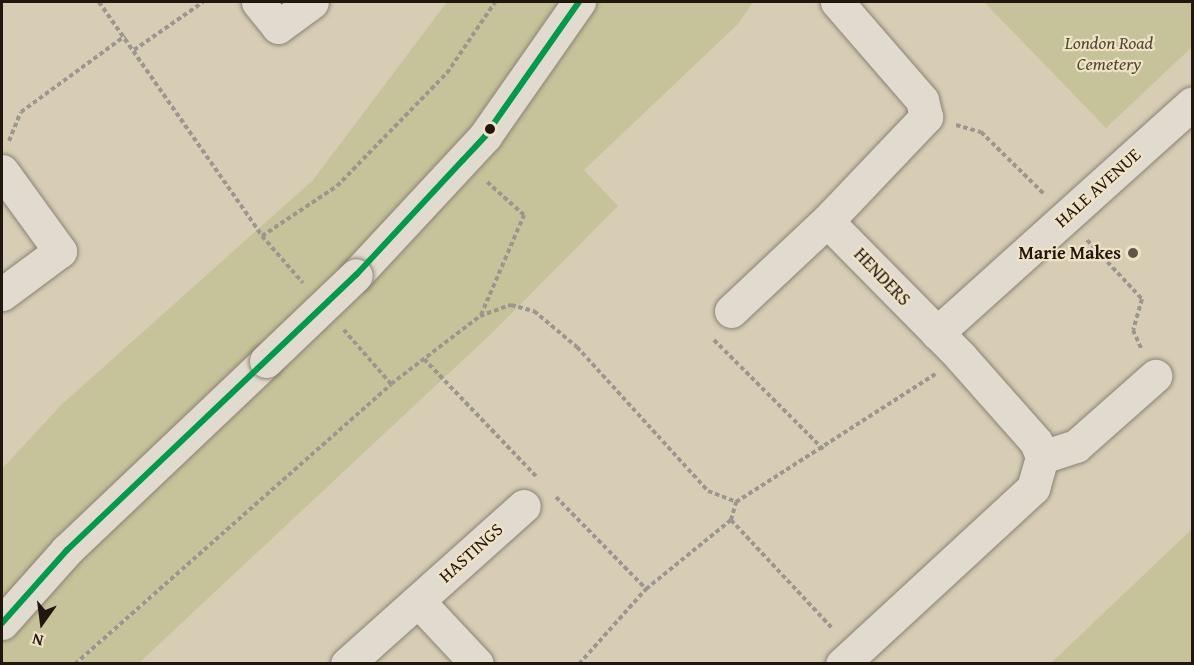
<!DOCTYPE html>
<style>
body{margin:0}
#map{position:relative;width:1194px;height:665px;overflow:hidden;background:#d7cdb5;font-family:"Gentium Book Plus",serif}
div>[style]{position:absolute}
.green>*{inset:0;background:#c6c39a}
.path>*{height:4px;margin-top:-2px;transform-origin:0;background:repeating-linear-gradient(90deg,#9c978e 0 4.5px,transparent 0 7.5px)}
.roads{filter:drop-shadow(0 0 2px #898274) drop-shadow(0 0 2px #898274)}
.minor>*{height:33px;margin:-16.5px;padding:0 16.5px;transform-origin:16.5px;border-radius:16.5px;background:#e0dbce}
.bridges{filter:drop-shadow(0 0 2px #898274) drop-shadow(0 0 2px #898274)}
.minor-bridge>*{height:33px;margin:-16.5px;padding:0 16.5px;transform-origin:16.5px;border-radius:16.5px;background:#e0dbce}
.bus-1>*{height:6px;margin:-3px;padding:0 3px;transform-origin:3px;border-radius:3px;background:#03984a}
.dots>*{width:16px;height:16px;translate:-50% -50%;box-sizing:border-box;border:3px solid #efe2c5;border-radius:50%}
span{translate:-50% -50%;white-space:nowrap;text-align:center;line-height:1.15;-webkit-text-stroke:4.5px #efe2c5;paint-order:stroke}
.park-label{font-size:18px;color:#4f4832;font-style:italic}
.street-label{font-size:18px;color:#22170f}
.poi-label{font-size:18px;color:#22170f;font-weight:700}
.right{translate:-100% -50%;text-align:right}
.frame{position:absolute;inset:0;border:3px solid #22170f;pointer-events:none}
.north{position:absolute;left:12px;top:593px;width:60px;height:60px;-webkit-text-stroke:4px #efe2c5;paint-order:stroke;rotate:194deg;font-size:16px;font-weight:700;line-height:24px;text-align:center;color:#22170f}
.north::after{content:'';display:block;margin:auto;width:21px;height:27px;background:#22170f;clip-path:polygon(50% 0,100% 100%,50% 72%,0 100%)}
</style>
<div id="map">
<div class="green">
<i style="clip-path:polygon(447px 2px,753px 2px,738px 24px,584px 170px,618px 206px,493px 332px,139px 663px,78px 663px,356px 415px,75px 663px,2px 663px,2px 469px,61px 405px,313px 180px)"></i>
<i style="clip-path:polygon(984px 2px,1192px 2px,1192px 47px,1106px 128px)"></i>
<i style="clip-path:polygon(1192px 529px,1192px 663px,1051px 663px)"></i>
</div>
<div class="path">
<i style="left:99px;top:2px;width:285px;rotate:55.1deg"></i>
<i style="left:262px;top:236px;width:62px;rotate:48.9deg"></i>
<i style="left:134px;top:50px;width:84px;rotate:-34.8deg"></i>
<i style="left:956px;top:125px;width:26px;rotate:16deg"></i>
<i style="left:981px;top:132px;width:90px;rotate:44.5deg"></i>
<i style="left:9px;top:141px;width:31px;rotate:-68deg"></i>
<i style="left:21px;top:112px;width:129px;rotate:-36.2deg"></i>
<i style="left:262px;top:236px;width:90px;rotate:-33.7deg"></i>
<i style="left:337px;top:186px;width:158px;rotate:-45.8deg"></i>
<i style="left:447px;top:73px;width:86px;rotate:-55.9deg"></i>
<i style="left:1087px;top:240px;width:81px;rotate:47deg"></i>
<i style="left:1142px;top:299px;width:32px;rotate:106deg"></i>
<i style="left:1133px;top:330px;width:20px;rotate:66deg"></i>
<i style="left:481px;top:315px;width:109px;rotate:-66.7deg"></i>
<i style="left:524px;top:215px;width:51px;rotate:-138.2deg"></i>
<i style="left:714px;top:340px;width:156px;rotate:45deg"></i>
<i style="left:424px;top:359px;width:162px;rotate:46.3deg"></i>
<i style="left:391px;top:384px;width:112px;rotate:-37.4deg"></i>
<i style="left:480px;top:316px;width:33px;rotate:-20deg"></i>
<i style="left:511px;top:305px;width:24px;rotate:15deg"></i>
<i style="left:534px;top:311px;width:56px;rotate:39.9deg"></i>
<i style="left:577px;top:347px;width:195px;rotate:47.7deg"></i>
<i style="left:708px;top:491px;width:30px;rotate:21deg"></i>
<i style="left:736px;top:502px;width:237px;rotate:-32.7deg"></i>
<i style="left:556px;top:497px;width:129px;rotate:45.6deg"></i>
<i style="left:731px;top:520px;width:19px;rotate:-74deg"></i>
<i style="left:75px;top:664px;width:422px;rotate:-41.5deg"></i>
<i style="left:391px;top:384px;width:73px;rotate:-131.1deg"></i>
<i style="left:579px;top:664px;width:101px;rotate:-48.2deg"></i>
<i style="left:646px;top:589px;width:109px;rotate:-39.1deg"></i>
<i style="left:731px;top:520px;width:149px;rotate:46.9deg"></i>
</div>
<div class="roads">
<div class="minor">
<i style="left:258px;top:2px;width:32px;rotate:51deg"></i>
<i style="left:278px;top:27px;width:42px;rotate:-36.3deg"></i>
<i style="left:2px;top:171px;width:99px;rotate:54.1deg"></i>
<i style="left:60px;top:251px;width:72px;rotate:143.4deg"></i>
<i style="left:827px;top:221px;width:190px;rotate:45.4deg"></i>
<i style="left:960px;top:356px;width:115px;rotate:48.5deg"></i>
<i style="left:1036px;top:442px;width:16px;rotate:68deg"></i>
<i style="left:1042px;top:457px;width:32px;rotate:106deg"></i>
<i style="left:1033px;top:488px;width:260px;rotate:137.3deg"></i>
<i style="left:356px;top:275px;width:190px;rotate:-47.1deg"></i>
<i style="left:485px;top:136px;width:164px;rotate:-55deg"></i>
<i style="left:731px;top:311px;width:132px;rotate:-43.2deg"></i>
<i style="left:827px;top:221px;width:144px;rotate:-46.4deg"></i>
<i style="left:926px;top:117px;width:17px;rotate:-103deg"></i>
<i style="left:922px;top:100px;width:130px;rotate:-130.9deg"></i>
<i style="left:937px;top:333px;width:343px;rotate:-42deg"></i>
<i style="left:1042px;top:457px;width:36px;rotate:-18deg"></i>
<i style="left:1076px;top:446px;width:106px;rotate:-41.5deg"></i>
<i style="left:418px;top:601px;width:86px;rotate:46.9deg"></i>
<i style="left:2px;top:623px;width:98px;rotate:-48.3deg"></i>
<i style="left:67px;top:550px;width:274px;rotate:-43.5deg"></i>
<i style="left:347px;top:664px;width:237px;rotate:-41.8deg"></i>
</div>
</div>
<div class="bridges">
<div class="minor-bridge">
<i style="left:266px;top:361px;width:124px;rotate:-43.7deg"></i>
</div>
</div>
<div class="bus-1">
<i style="left:2px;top:623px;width:98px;rotate:-48.3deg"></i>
<i style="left:67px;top:550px;width:399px;rotate:-43.6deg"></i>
<i style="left:356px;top:275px;width:157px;rotate:-47.1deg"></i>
<i style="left:463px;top:160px;width:33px;rotate:-47deg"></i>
<i style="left:485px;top:136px;width:164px;rotate:-55deg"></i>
</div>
<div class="dots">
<i style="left:490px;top:129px;background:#22170f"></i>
<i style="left:1133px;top:253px;background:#615749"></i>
</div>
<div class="park-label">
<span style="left:1109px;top:54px">London Road<br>Cemetery</span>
</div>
<div class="street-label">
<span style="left:1098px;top:188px;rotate:-42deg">HALE AVENUE</span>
<span style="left:882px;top:277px;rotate:46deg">HENDERS</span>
<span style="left:471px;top:553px;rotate:-42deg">HASTINGS</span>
</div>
<div class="poi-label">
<span class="right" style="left:1121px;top:253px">Marie Makes</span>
</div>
<div class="frame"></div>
<div class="north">N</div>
</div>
